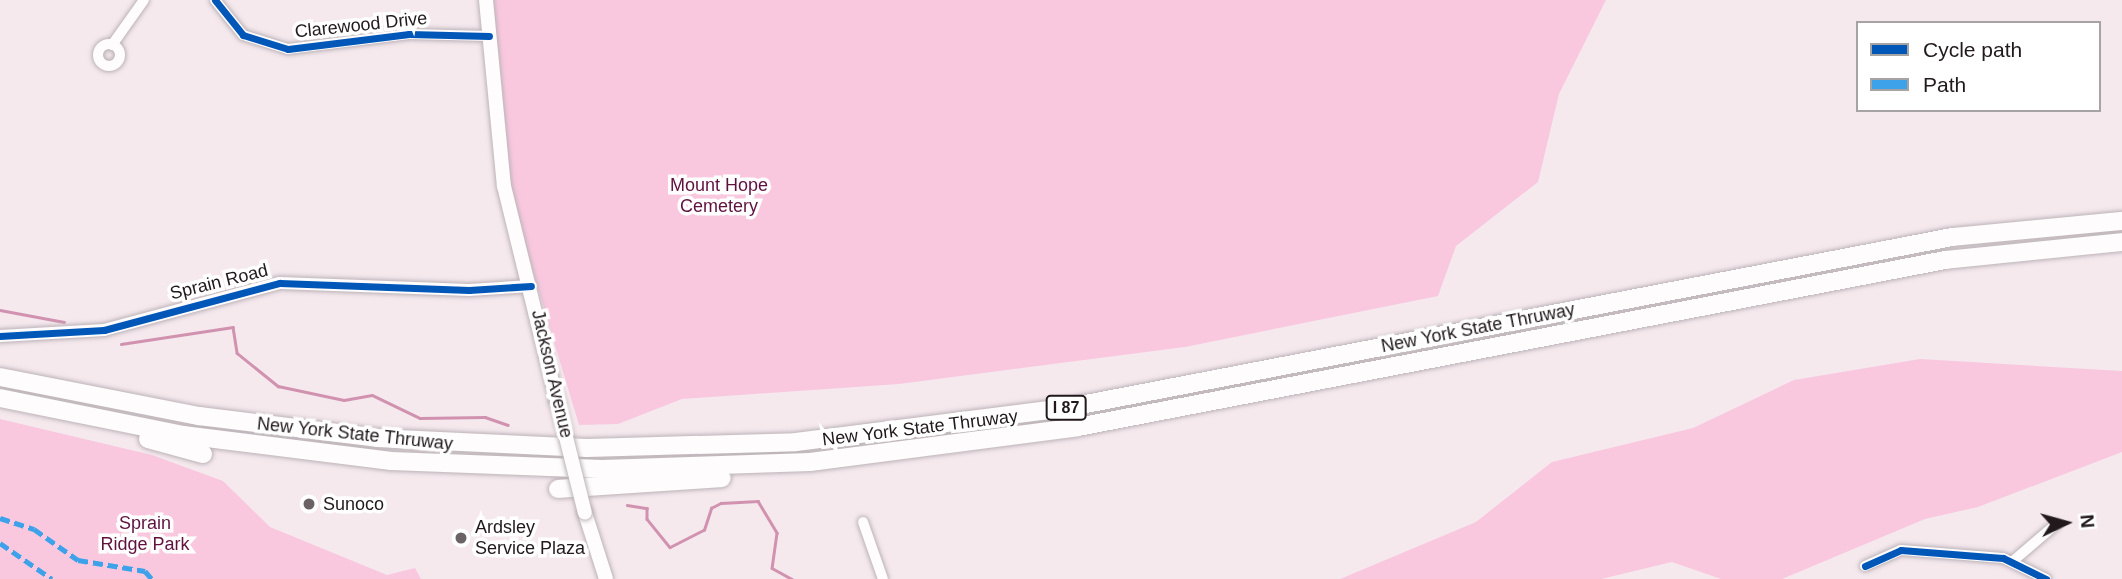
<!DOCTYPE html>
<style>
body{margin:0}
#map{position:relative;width:2122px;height:579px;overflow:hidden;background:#f5e9ee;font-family:Helvetica,sans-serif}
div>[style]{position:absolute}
.green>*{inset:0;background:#f9c8df}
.stream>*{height:2.5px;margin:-1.25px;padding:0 1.25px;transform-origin:1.25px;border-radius:1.25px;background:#d192b0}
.roads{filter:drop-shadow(0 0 2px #bcb3b7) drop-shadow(0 0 2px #bcb3b7)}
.minor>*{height:10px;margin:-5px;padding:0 5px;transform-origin:5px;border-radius:5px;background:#fefcfc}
.minor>.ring{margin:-5px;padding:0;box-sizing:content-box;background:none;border:10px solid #fefcfc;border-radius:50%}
.tertiary>*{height:12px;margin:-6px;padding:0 6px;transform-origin:6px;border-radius:6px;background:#fefcfc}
.secondary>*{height:14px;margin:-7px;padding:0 7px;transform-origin:7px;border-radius:7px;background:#fefcfc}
.motorway>*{height:18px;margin:-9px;padding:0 9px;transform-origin:9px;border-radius:9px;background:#fefcfc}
.bridges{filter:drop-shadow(0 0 2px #bcb3b7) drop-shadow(0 0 2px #bcb3b7)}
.secondary-bridge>*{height:14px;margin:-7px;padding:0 7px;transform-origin:7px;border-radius:7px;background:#fefcfc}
.quiet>*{height:5px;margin-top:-2.5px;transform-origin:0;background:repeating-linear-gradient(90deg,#3ea2ea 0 10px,transparent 0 15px)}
.cycleway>*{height:7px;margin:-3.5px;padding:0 3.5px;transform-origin:3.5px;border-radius:3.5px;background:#0057b8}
.dots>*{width:19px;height:19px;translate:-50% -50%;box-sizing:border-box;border:4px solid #fff;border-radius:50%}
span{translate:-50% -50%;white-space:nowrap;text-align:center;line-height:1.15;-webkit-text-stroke:7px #fff;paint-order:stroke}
.shield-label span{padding:2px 5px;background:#fff;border:2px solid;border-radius:5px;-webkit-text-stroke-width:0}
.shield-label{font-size:16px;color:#21191c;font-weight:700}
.street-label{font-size:18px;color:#21191c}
.park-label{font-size:18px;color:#60123f}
.poi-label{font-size:18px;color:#21191c}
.left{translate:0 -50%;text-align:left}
.legend{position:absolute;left:1856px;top:21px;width:245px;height:91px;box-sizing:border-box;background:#fff;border:2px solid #a6a3a4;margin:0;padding:9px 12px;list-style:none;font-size:21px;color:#21191c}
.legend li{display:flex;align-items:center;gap:14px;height:35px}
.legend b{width:35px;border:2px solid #a6a3a4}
.north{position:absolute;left:2031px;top:488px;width:70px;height:70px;-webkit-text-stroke:5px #fff;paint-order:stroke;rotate:85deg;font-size:19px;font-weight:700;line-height:28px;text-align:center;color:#21191c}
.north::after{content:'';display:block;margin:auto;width:24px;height:32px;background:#21191c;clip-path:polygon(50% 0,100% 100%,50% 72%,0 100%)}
</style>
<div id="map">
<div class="green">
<i style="clip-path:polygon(493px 0,1606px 0,1559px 94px,1538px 182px,1456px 246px,1438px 296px,1185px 347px,899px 384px,682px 399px,618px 424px,579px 425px,508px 188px)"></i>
<i style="clip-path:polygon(1920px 359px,2122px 371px,2122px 452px,1978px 507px,1925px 519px,1782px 579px,1721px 579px,1672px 562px,1601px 579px,1340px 579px,1476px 522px,1552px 462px,1693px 428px,1794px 380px)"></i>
<i style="clip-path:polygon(0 419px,152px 455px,223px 481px,270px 527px,387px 575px,415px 568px,421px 579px,0 579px)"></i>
</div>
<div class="stream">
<i style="left:0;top:310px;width:65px;rotate:10.6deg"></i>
<i style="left:121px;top:344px;width:113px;rotate:-8.6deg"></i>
<i style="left:233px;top:327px;width:26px;rotate:81deg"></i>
<i style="left:237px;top:353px;width:53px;rotate:38.8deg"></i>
<i style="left:278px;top:386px;width:67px;rotate:12deg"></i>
<i style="left:344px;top:400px;width:28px;rotate:-10deg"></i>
<i style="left:372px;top:395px;width:53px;rotate:25.6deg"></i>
<i style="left:420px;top:418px;width:65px;rotate:-0.9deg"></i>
<i style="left:485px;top:417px;width:24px;rotate:19deg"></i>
<i style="left:627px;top:505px;width:20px;rotate:9deg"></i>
<i style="left:647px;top:508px;width:11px;rotate:90deg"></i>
<i style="left:647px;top:519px;width:36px;rotate:51deg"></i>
<i style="left:670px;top:547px;width:38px;rotate:-27deg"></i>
<i style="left:704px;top:530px;width:23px;rotate:-72deg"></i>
<i style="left:711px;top:508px;width:11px;rotate:-27deg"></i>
<i style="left:721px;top:503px;width:37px;rotate:-3deg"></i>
<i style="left:758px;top:501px;width:37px;rotate:59deg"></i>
<i style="left:777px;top:533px;width:35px;rotate:98deg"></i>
<i style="left:772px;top:568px;width:23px;rotate:29deg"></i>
</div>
<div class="roads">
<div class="minor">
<i style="left:215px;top:0;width:45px;rotate:51.3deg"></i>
<i style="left:243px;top:35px;width:47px;rotate:17.3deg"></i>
<i style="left:288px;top:49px;width:122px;rotate:-7.1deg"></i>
<i style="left:409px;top:34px;width:80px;rotate:1.4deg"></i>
<i class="ring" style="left:98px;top:44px;width:12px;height:12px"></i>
<i style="left:112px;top:45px;width:55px;rotate:-54.6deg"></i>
<i style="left:863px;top:522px;width:60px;rotate:70.7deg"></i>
<i style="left:2013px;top:561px;width:55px;rotate:-40.6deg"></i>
<i style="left:1865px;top:566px;width:39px;rotate:-24deg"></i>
<i style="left:1901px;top:550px;width:102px;rotate:4.5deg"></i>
<i style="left:2003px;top:558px;width:48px;rotate:26deg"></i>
</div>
<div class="tertiary">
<i style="left:0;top:336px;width:104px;rotate:-3.3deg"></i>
<i style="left:104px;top:330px;width:182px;rotate:-15deg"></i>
<i style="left:280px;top:283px;width:189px;rotate:2.1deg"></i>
<i style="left:469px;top:290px;width:62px;rotate:-3.7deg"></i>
</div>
<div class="secondary">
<i style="left:486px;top:0;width:187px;rotate:84.5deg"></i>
<i style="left:504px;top:186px;width:221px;rotate:76.2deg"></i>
<i style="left:585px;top:513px;width:69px;rotate:72.3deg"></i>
</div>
<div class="motorway">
<i style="left:0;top:377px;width:203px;rotate:11.1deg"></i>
<i style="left:199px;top:416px;width:179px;rotate:7deg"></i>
<i style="left:377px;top:438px;width:210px;rotate:2.7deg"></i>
<i style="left:587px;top:448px;width:209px;rotate:-1.6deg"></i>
<i style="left:796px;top:442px;width:271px;rotate:-7.2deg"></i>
<i style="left:1065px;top:408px;width:903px;rotate:-10.91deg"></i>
<i style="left:1952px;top:237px;width:171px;rotate:-5.4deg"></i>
<i style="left:0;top:398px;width:187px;rotate:11.4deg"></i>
<i style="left:183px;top:435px;width:210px;rotate:7.1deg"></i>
<i style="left:391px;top:461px;width:211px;rotate:2.2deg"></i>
<i style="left:602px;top:469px;width:208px;rotate:-1.9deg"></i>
<i style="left:810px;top:462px;width:270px;rotate:-7.4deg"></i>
<i style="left:1078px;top:427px;width:883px;rotate:-10.9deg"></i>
<i style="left:1945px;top:260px;width:178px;rotate:-5.8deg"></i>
<i style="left:148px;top:439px;width:57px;rotate:15.3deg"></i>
<i style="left:558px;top:489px;width:164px;rotate:-3.8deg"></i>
</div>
</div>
<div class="bridges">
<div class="secondary-bridge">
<i style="left:557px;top:401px;width:115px;rotate:76deg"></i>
</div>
</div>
<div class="quiet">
<i style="left:0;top:518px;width:36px;rotate:18deg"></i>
<i style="left:34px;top:529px;width:54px;rotate:35.2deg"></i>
<i style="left:78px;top:560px;width:68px;rotate:9.3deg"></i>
<i style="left:145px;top:571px;width:11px;rotate:49deg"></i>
<i style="left:0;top:543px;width:63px;rotate:34.7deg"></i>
</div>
<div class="cycleway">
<i style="left:215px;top:0;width:45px;rotate:51.3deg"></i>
<i style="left:243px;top:35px;width:47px;rotate:17.3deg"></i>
<i style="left:288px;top:49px;width:122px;rotate:-7.1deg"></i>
<i style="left:409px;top:34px;width:80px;rotate:1.4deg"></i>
<i style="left:0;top:336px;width:104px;rotate:-3.3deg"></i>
<i style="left:104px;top:330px;width:182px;rotate:-15deg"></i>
<i style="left:280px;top:283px;width:189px;rotate:2.1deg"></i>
<i style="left:469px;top:290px;width:62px;rotate:-3.7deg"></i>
<i style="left:1865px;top:566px;width:39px;rotate:-24deg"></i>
<i style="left:1901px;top:550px;width:102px;rotate:4.5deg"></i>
<i style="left:2003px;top:558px;width:48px;rotate:26deg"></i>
</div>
<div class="dots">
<i style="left:309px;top:504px;background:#6b6266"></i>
<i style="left:461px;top:538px;background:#6b6266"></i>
</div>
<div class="shield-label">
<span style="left:1066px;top:408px">I 87</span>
</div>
<div class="street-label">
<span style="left:361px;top:25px;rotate:-6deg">Clarewood Drive</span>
<span style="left:219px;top:282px;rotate:-14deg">Sprain Road</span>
<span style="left:1478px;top:328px;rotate:-11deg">New York State Thruway</span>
<span style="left:552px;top:374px;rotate:77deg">Jackson Avenue</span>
<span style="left:920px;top:428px;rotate:-7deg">New York State Thruway</span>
<span style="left:355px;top:434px;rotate:6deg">New York State Thruway</span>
</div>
<div class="park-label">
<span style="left:719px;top:196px">Mount Hope<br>Cemetery</span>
<span style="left:145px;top:534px">Sprain<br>Ridge Park</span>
</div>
<div class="poi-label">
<span class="left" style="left:323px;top:504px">Sunoco</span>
<span class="left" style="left:475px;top:538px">Ardsley<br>Service Plaza</span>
</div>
<ul class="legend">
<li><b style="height:9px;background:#0057b8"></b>Cycle path</li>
<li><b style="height:9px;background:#3ea2ea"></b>Path</li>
</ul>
<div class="north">N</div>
</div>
